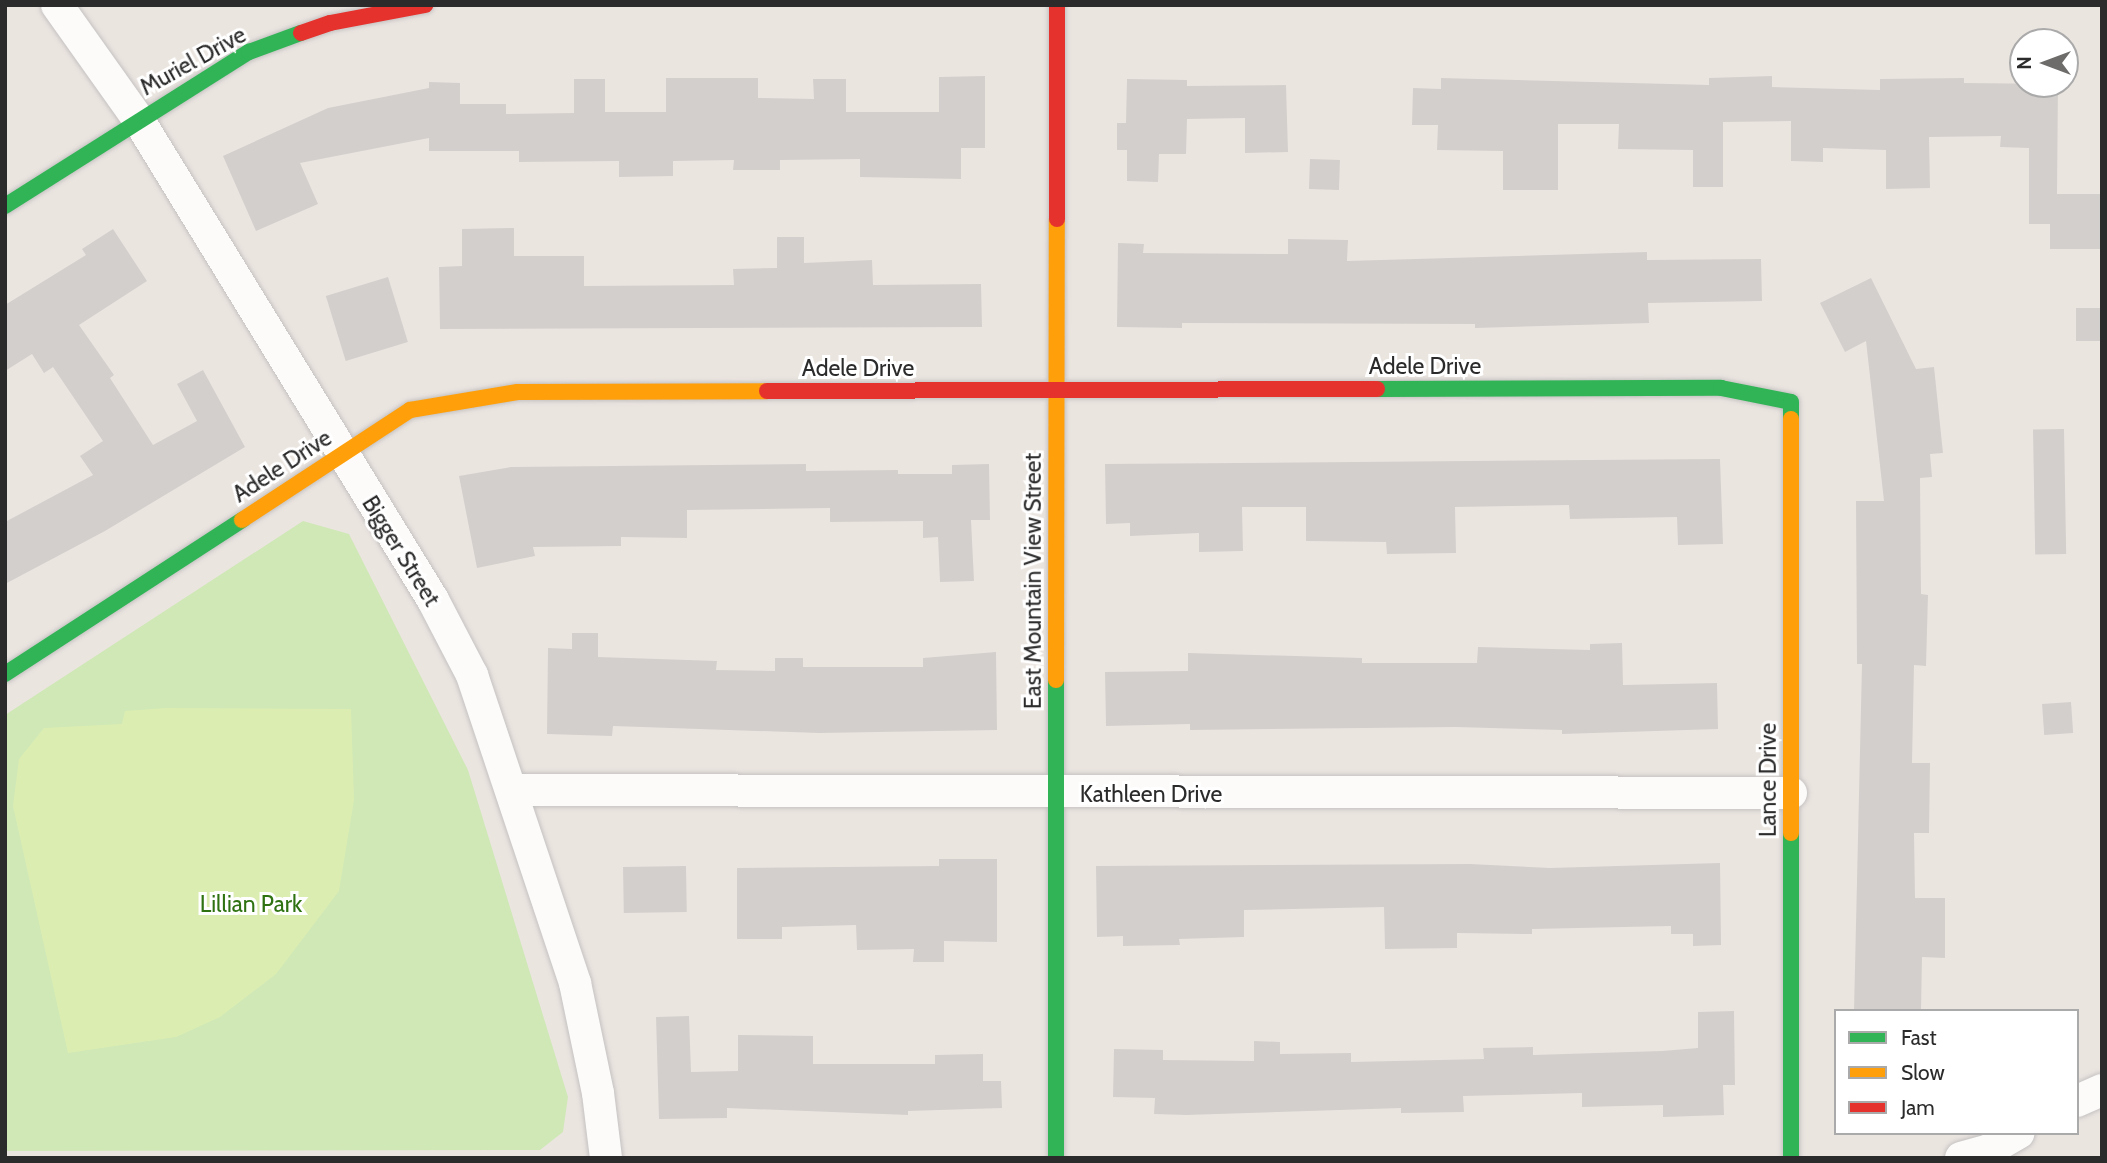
<!DOCTYPE html>
<style>
body{margin:0}
#map{position:relative;width:2107px;height:1163px;overflow:hidden;background:#ebe5e0;font-family:Cabin,sans-serif}
div>[style]{position:absolute}
.green>*{inset:0;background:#cfe8b6}
.pitch>*{inset:0;background:#dcedb2}
.building>*{inset:0;background:#d3cfcc;transform-origin:0 0}
.roads{filter:drop-shadow(0 0 2px #c4c2c2) drop-shadow(0 0 2px #c4c2c2)}
.street>*{height:32px;margin:-16px;padding:0 16px;transform-origin:16px;border-radius:16px;background:#fcfbfa}
.fast>*{height:16px;margin:-8px;padding:0 8px;transform-origin:8px;border-radius:8px;background:#30b455}
.slow>*{height:16px;margin:-8px;padding:0 8px;transform-origin:8px;border-radius:8px;background:#ff9f0a}
.jam>*{height:16px;margin:-8px;padding:0 8px;transform-origin:8px;border-radius:8px;background:#e5322d}
span{translate:-50% -50%;white-space:nowrap;text-align:center;line-height:1.15;-webkit-text-stroke:6px #fff;paint-order:stroke}
.street-label{font-size:23px;color:#2b2b2b}
.park-label{font-size:23px;color:#2e7212}
.frame{position:absolute;inset:0;border:7px solid #2b2b2b;pointer-events:none}
.legend{position:absolute;left:1834px;top:1009px;width:245px;height:126px;box-sizing:border-box;background:#fff;border:2px solid #aaa;margin:0;padding:9px 12px;list-style:none;font-size:21px;color:#2b2b2b}
.legend li{display:flex;align-items:center;gap:14px;height:35px}
.legend b{width:35px;border:2px solid #aaa}
.north{position:absolute;left:2009px;top:28px;width:70px;height:70px;box-sizing:border-box;background:#fff;border:2px solid #aaa;border-radius:50%;rotate:270deg;font-size:19px;font-weight:700;line-height:28px;text-align:center;color:#2b2b2b}
.north::after{content:'';display:block;margin:auto;width:24px;height:32px;background:#6e6c6a;clip-path:polygon(50% 0,100% 100%,50% 72%,0 100%)}
</style>
<div id="map">
<div class="green">
<i style="clip-path:polygon(303px 521px,349px 534px,468px 770px,568px 1097px,563px 1132px,540px 1150px,5px 1151px,5px 715px)"></i>
</div>
<div class="pitch">
<i style="clip-path:polygon(166px 708px,351px 709px,354px 800px,339px 891px,276px 974px,220px 1017px,176px 1037px,68px 1053px,13px 806px,19px 759px,44px 728px,122px 724px,125px 711px)"></i>
</div>
<div class="building">
<i style="clip-path:polygon(985px 76px,985px 148px,961px 148px,961px 179px,860px 177px,860px 159px,780px 160px,780px 170px,733px 170px,734px 160px,673px 161px,673px 176px,619px 177px,619px 161px,519px 162px,519px 151px,429px 151px,429px 138px,300px 163px,318px 204px,256px 231px,223px 156px,328px 108px,429px 88px,429px 82px,460px 83px,460px 104px,506px 104px,506px 114px,574px 113px,574px 79px,605px 79px,605px 112px,666px 112px,666px 78px,758px 78px,758px 98px,814px 99px,813px 79px,846px 79px,846px 112px,939px 112px,939px 77px)"></i>
<i style="clip-path:polygon(1772px 76px,1772px 87px,1880px 90px,1880px 79px,1964px 78px,1964px 83px,2058px 84px,2057px 194px,2102px 194px,2102px 249px,2050px 249px,2050px 224px,2029px 224px,2029px 148px,2000px 147px,2001px 136px,1929px 137px,1930px 188px,1886px 189px,1886px 150px,1823px 148px,1823px 162px,1791px 161px,1791px 121px,1723px 122px,1723px 187px,1693px 187px,1693px 150px,1618px 149px,1619px 124px,1558px 124px,1558px 190px,1503px 190px,1503px 151px,1437px 150px,1438px 125px,1412px 125px,1413px 88px,1441px 89px,1441px 78px,1709px 85px,1709px 78px)"></i>
<i style="clip-path:polygon(1127px 79px,1187px 80px,1187px 86px,1286px 85px,1288px 152px,1245px 153px,1245px 118px,1187px 119px,1186px 154px,1159px 154px,1158px 182px,1127px 181px,1127px 150px,1117px 150px,1117px 123px,1126px 123px)"></i>
<i style="left:1310px;top:159px;width:30px;height:30px;rotate:2deg"></i>
<i style="clip-path:polygon(514px 228px,514px 256px,584px 256px,584px 286px,734px 285px,733px 269px,777px 268px,777px 237px,804px 237px,804px 263px,872px 260px,873px 285px,981px 284px,982px 327px,440px 329px,439px 267px,462px 266px,462px 229px)"></i>
<i style="clip-path:polygon(113px 229px,147px 281px,79px 325px,114px 375px,110px 378px,153px 445px,197px 421px,177px 384px,203px 370px,245px 447px,105px 531px,5px 584px,5px 522px,93px 475px,80px 456px,103px 441px,53px 367px,44px 373px,32px 354px,5px 371px,5px 305px,86px 255px,82px 249px)"></i>
<i style="clip-path:polygon(1288px 239px,1348px 240px,1347px 261px,1647px 252px,1647px 260px,1761px 259px,1762px 301px,1648px 303px,1649px 323px,1475px 328px,1475px 324px,1182px 323px,1182px 328px,1117px 327px,1118px 243px,1144px 244px,1143px 253px,1288px 254px)"></i>
<i style="left:388px;top:277px;width:68px;height:65px;rotate:73deg"></i>
<i style="clip-path:polygon(1871px 278px,1916px 369px,1934px 367px,1943px 453px,1930px 454px,1932px 477px,1920px 478px,1921px 594px,1928px 595px,1926px 666px,1914px 665px,1912px 763px,1930px 763px,1929px 833px,1914px 833px,1915px 898px,1945px 898px,1945px 958px,1922px 957px,1921px 1011px,1854px 1011px,1862px 664px,1857px 664px,1856px 501px,1884px 501px,1866px 341px,1845px 352px,1820px 303px)"></i>
<i style="left:2076px;top:308px;width:26px;height:33px"></i>
<i style="left:2064px;top:429px;width:125px;height:31px;rotate:89deg"></i>
<i style="clip-path:polygon(1720px 459px,1723px 544px,1678px 545px,1677px 517px,1570px 519px,1569px 505px,1455px 507px,1456px 553px,1387px 554px,1386px 542px,1306px 541px,1306px 507px,1242px 507px,1243px 551px,1199px 552px,1199px 533px,1130px 536px,1130px 523px,1106px 524px,1105px 464px)"></i>
<i style="clip-path:polygon(806px 464px,806px 471px,898px 470px,898px 474px,952px 474px,952px 465px,989px 464px,990px 520px,971px 520px,974px 581px,940px 582px,938px 537px,923px 538px,923px 521px,830px 522px,830px 508px,687px 510px,687px 538px,621px 537px,621px 546px,533px 547px,535px 556px,477px 568px,459px 476px,511px 467px)"></i>
<i style="clip-path:polygon(572px 633px,598px 633px,598px 657px,717px 661px,716px 670px,775px 671px,775px 658px,803px 658px,803px 667px,923px 667px,923px 658px,996px 652px,997px 730px,819px 733px,613px 726px,612px 736px,547px 734px,548px 648px,572px 649px)"></i>
<i style="clip-path:polygon(1622px 643px,1623px 685px,1717px 683px,1718px 729px,1562px 734px,1562px 730px,1456px 727px,1190px 730px,1190px 724px,1106px 726px,1105px 672px,1188px 671px,1188px 653px,1362px 658px,1362px 663px,1477px 663px,1478px 647px,1590px 650px,1590px 644px)"></i>
<i style="left:2071px;top:702px;width:31px;height:29px;rotate:86deg"></i>
<i style="clip-path:polygon(939px 859px,997px 859px,997px 942px,944px 941px,944px 962px,913px 962px,914px 949px,857px 950px,856px 925px,782px 927px,782px 939px,737px 939px,737px 868px,939px 866px)"></i>
<i style="clip-path:polygon(1720px 863px,1721px 945px,1693px 946px,1693px 934px,1671px 934px,1671px 926px,1532px 929px,1532px 934px,1457px 933px,1457px 948px,1385px 949px,1384px 907px,1244px 910px,1244px 937px,1179px 939px,1180px 945px,1123px 946px,1123px 936px,1097px 937px,1096px 866px,1470px 864px,1550px 868px)"></i>
<i style="left:686px;top:866px;width:46px;height:63px;rotate:89deg"></i>
<i style="clip-path:polygon(1734px 1011px,1735px 1085px,1723px 1085px,1724px 1115px,1663px 1117px,1663px 1105px,1582px 1107px,1582px 1093px,1463px 1096px,1464px 1112px,1401px 1113px,1401px 1108px,1186px 1115px,1154px 1114px,1155px 1098px,1113px 1097px,1114px 1049px,1163px 1050px,1163px 1060px,1254px 1061px,1254px 1041px,1280px 1042px,1280px 1054px,1351px 1053px,1351px 1062px,1484px 1059px,1483px 1048px,1533px 1047px,1533px 1055px,1662px 1051px,1698px 1048px,1698px 1012px)"></i>
<i style="clip-path:polygon(689px 1016px,691px 1072px,738px 1071px,738px 1035px,813px 1036px,813px 1064px,935px 1064px,935px 1055px,983px 1054px,983px 1081px,1001px 1081px,1002px 1108px,908px 1111px,908px 1115px,727px 1108px,727px 1118px,659px 1119px,656px 1017px)"></i>
</div>
<div class="roads">
<div class="street">
<i style="left:57px;top:5px;width:140px;rotate:54.6deg"></i>
<i style="left:138px;top:119px;width:564px;rotate:58.48deg"></i>
<i style="left:433px;top:600px;width:85px;rotate:62.5deg"></i>
<i style="left:472px;top:675px;width:325px;rotate:71.5deg"></i>
<i style="left:575px;top:983px;width:112px;rotate:78.2deg"></i>
<i style="left:598px;top:1093px;width:65px;rotate:83deg"></i>
<i style="left:512px;top:790px;width:1279px;rotate:0.13deg"></i>
<i style="left:2077px;top:1101px;width:27px;rotate:-24deg"></i>
<i style="left:1961px;top:1158px;width:29px;rotate:-16deg"></i>
<i style="left:1989px;top:1150px;width:34px;rotate:-30deg"></i>
</div>
<div class="fast">
<i style="left:5px;top:206px;width:289px;rotate:-32.3deg"></i>
<i style="left:249px;top:52px;width:55px;rotate:-20.1deg"></i>
<i style="left:1377px;top:389px;width:344px;rotate:-0.2deg"></i>
<i style="left:1721px;top:388px;width:71px;rotate:11.3deg"></i>
<i style="left:1791px;top:402px;width:17px;rotate:90deg"></i>
<i style="left:5px;top:674px;width:283px;rotate:-33deg"></i>
<i style="left:1791px;top:833px;width:325px;rotate:90deg"></i>
<i style="left:1056px;top:1158px;width:478px;rotate:-90deg"></i>
</div>
<div class="slow">
<i style="left:1791px;top:419px;width:414px;rotate:90deg"></i>
<i style="left:242px;top:520px;width:201px;rotate:-33.2deg"></i>
<i style="left:410px;top:410px;width:109px;rotate:-9.5deg"></i>
<i style="left:518px;top:392px;width:249px;rotate:-0.2deg"></i>
<i style="left:1056px;top:680px;width:461px;rotate:-89.9deg"></i>
</div>
<div class="jam">
<i style="left:301px;top:33px;width:31px;rotate:-19deg"></i>
<i style="left:330px;top:23px;width:97px;rotate:-10.7deg"></i>
<i style="left:1057px;top:219px;width:214px;rotate:-90deg"></i>
<i style="left:767px;top:391px;width:610px;rotate:-0.19deg"></i>
</div>
</div>
<div class="street-label">
<span style="left:193px;top:61px;rotate:-29deg">Muriel Drive</span>
<span style="left:1425px;top:366px">Adele Drive</span>
<span style="left:858px;top:368px">Adele Drive</span>
<span style="left:282px;top:466px;rotate:-33deg">Adele Drive</span>
<span style="left:401px;top:551px;rotate:58deg">Bigger Street</span>
<span style="left:1033px;top:581px;rotate:-90deg">East Mountain View Street</span>
<span style="left:1768px;top:780px;rotate:-90deg">Lance Drive</span>
<span style="left:1151px;top:794px">Kathleen Drive</span>
</div>
<div class="park-label">
<span style="left:251px;top:904px">Lillian Park</span>
</div>
<div class="frame"></div>
<ul class="legend">
<li><b style="height:9px;background:#30b455"></b>Fast</li>
<li><b style="height:9px;background:#ff9f0a"></b>Slow</li>
<li><b style="height:9px;background:#e5322d"></b>Jam</li>
</ul>
<div class="north">N</div>
</div>
